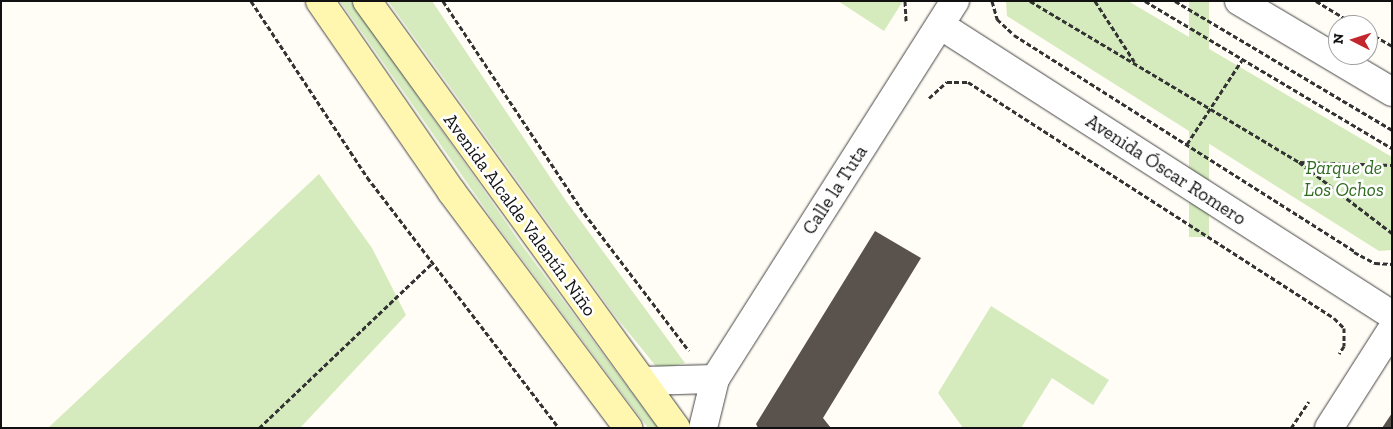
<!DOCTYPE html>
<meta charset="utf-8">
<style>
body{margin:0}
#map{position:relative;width:1393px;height:429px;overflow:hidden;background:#fffdf5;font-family:"Zilla Slab",serif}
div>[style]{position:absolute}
.green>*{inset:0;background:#d5ebbd;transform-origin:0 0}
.building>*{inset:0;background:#5a524d}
.path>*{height:3px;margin-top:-1.5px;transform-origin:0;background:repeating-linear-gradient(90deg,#333 0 5px,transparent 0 7.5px)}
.roads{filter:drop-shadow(0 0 1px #444) drop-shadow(0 0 1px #444)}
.minor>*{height:28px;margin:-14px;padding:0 14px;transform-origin:14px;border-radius:14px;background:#fff}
.secondary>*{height:28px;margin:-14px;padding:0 14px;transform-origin:14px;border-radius:14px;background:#fff6b0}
span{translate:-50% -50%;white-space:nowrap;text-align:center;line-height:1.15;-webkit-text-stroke:5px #fff;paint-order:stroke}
.park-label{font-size:19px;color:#2f6b1f;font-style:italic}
.street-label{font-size:19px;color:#111}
.frame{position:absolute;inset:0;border:2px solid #111;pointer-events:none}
.north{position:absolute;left:1328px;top:15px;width:50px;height:50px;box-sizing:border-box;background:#fff;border:1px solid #a0a0a0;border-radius:50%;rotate:275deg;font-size:14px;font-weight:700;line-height:20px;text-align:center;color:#111}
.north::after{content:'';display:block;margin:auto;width:18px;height:22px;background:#c4262e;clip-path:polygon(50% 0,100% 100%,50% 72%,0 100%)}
</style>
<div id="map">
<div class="green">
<i style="clip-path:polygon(340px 1px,351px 1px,524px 248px,658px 428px,648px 428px,493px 220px)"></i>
<i style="clip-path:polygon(388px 1px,432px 1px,566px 201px,685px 363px,659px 370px,616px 317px)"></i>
<i style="clip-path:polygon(838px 1px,903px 1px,884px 31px)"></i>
<i style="clip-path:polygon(1006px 1px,1128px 1px,1392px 157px,1392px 250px,1379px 251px,1007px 16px)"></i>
<i style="left:1189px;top:1px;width:20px;height:236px"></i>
<i style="clip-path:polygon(319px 174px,372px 248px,406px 315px,300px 428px,48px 428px)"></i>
<i style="clip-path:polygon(991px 306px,1109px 380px,1093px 405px,1052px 378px,1021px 428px,963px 428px,938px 393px)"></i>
</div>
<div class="building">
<i style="clip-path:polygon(875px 231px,921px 258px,823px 418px,831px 428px,758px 428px,756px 424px)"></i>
<i style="clip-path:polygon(1392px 413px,1392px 428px,1382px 428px)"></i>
</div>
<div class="path">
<i style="left:251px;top:1px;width:211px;rotate:56.6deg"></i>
<i style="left:367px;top:177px;width:316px;rotate:52.6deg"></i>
<i style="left:443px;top:1px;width:255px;rotate:56.4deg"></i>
<i style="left:584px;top:213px;width:173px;rotate:52.7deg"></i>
<i style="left:905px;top:1px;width:20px;rotate:87deg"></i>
<i style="left:992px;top:1px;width:19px;rotate:74deg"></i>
<i style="left:997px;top:19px;width:23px;rotate:43deg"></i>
<i style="left:1014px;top:35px;width:403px;rotate:32.4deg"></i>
<i style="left:1030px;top:1px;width:313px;rotate:30.9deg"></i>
<i style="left:1299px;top:162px;width:117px;rotate:37.4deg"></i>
<i style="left:1095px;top:1px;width:72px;rotate:57deg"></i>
<i style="left:1145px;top:1px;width:287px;rotate:30.8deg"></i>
<i style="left:1175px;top:1px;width:252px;rotate:30.7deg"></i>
<i style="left:1316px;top:1px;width:47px;rotate:31deg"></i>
<i style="left:1368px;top:32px;width:28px;rotate:30deg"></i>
<i style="left:929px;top:98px;width:24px;rotate:-42deg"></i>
<i style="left:947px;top:82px;width:21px"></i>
<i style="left:968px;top:82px;width:435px;rotate:32.8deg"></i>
<i style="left:1334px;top:318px;width:14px;rotate:45deg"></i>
<i style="left:1344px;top:328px;width:18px;rotate:90deg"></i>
<i style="left:1344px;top:346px;width:9px;rotate:122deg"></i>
<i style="left:1187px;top:144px;width:100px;rotate:-56.8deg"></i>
<i style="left:1300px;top:162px;width:92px;rotate:1.9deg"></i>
<i style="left:1354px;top:252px;width:24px;rotate:28deg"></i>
<i style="left:1375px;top:263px;width:17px;rotate:3deg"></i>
<i style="left:259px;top:428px;width:238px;rotate:-43.6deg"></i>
<i style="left:1291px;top:428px;width:32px;rotate:-56deg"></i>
</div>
<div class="roads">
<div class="minor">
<i style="left:1239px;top:1px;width:178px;rotate:30.7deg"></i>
<i style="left:940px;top:25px;width:537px;rotate:32.68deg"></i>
<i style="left:642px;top:381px;width:73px;rotate:-1.6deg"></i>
<i style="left:703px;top:428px;width:50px;rotate:-76.2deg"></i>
<i style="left:715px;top:379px;width:448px;rotate:-57.6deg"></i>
<i style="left:1329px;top:428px;width:117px;rotate:-57.5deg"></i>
</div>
<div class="secondary">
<i style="left:320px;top:1px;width:231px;rotate:55.4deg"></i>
<i style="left:451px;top:191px;width:296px;rotate:53.2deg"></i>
<i style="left:367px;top:1px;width:527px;rotate:54.11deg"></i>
</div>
</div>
<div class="park-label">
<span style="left:1344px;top:179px">Parque de<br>Los Ochos</span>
</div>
<div class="street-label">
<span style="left:1166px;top:170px;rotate:33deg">Avenida Óscar Romero</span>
<span style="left:835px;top:190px;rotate:-57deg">Calle la Tuta</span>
<span style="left:520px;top:215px;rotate:54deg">Avenida Alcalde Valentín Niño</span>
</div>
<div class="frame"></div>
<div class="north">N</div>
</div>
